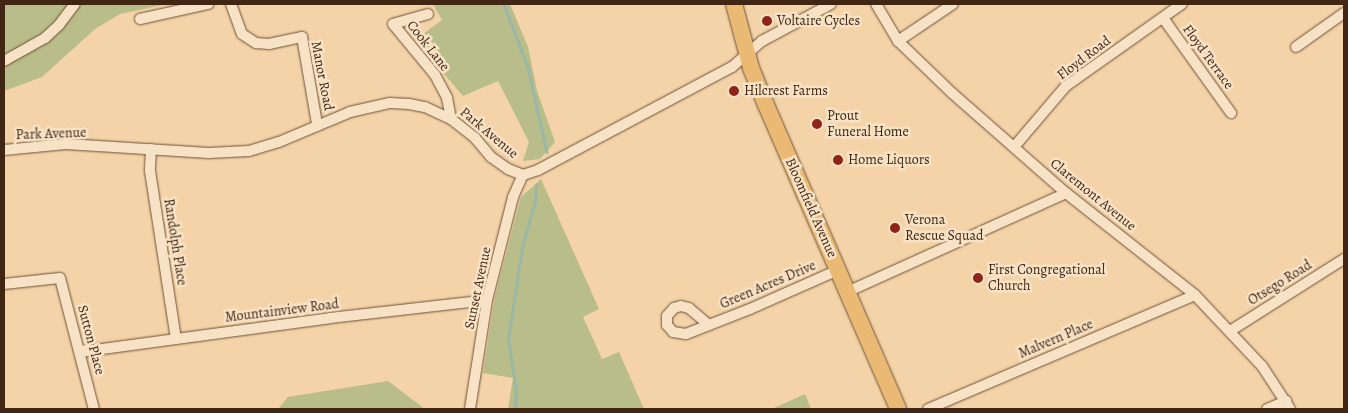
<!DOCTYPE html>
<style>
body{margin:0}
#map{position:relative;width:1348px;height:413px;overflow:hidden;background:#f3d3a7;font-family:Alegreya,serif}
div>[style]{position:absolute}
.green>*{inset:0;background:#b8bd89}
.stream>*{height:2.5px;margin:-1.25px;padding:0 1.25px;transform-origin:1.25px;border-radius:1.25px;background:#9bb8a6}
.roads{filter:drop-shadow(0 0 1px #6e5138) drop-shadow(0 0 1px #6e5138)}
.street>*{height:10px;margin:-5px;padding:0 5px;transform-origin:5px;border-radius:5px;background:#f7e2c6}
.primary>*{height:16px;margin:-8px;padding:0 8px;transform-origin:8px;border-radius:8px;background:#eaba74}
.dots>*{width:14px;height:14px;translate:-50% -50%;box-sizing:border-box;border:2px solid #f7e2c6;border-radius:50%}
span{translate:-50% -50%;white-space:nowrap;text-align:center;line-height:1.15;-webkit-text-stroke:5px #f7e2c6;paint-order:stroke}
.poi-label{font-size:14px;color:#412613}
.left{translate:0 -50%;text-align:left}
.street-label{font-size:14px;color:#412613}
.frame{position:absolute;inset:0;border:5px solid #412613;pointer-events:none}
</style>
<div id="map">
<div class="green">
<i style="clip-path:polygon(4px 4px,167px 4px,120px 14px,95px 29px,42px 77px,4px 91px)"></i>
<i style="clip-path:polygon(433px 4px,510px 4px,528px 47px,537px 91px,555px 142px,540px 159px,523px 161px,529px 142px,498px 81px,463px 96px,415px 40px,442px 20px)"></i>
<i style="clip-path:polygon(541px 179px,599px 309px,583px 317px,602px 359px,619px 352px,644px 409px,508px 409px,513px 378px,483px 373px,495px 297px,521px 197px)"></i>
<i style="clip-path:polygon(388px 381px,425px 409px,278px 409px,288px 397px)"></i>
<i style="clip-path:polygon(805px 394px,811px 409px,772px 409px)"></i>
</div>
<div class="stream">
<i style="left:504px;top:4px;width:67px;rotate:69.1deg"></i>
<i style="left:528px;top:67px;width:87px;rotate:77.4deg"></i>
<i style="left:515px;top:409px;width:18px;rotate:-87deg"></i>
<i style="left:516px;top:391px;width:52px;rotate:-98.9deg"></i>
<i style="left:508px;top:340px;width:94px;rotate:-81.4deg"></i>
<i style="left:522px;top:247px;width:48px;rotate:-74.2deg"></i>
<i style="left:535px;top:201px;width:16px;rotate:-86deg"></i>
</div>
<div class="roads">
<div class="street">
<i style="left:231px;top:4px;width:32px;rotate:70deg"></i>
<i style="left:242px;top:34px;width:17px;rotate:33deg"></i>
<i style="left:256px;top:43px;width:13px;rotate:4deg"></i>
<i style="left:269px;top:44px;width:34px;rotate:-12deg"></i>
<i style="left:302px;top:37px;width:88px;rotate:80.2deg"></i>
<i style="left:876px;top:4px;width:43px;rotate:59.3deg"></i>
<i style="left:898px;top:41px;width:75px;rotate:43.9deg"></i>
<i style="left:952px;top:93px;width:152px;rotate:41.3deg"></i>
<i style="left:1066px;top:193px;width:164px;rotate:38.3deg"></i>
<i style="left:1195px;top:295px;width:98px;rotate:46.7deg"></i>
<i style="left:1262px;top:366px;width:51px;rotate:56.9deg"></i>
<i style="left:428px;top:14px;width:36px;rotate:164deg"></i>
<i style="left:393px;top:24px;width:66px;rotate:50.5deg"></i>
<i style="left:435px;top:75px;width:26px;rotate:62deg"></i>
<i style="left:447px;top:98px;width:21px;rotate:79deg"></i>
<i style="left:1163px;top:18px;width:117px;rotate:54.4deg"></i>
<i style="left:140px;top:19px;width:70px;rotate:-12.4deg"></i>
<i style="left:898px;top:41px;width:66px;rotate:-33.9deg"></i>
<i style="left:1296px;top:47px;width:59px;rotate:-35.3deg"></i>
<i style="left:4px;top:61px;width:47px;rotate:-29.3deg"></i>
<i style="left:45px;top:38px;width:19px;rotate:-43deg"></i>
<i style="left:59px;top:25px;width:26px;rotate:-53deg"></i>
<i style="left:1014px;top:147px;width:80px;rotate:-49.6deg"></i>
<i style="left:1066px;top:86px;width:142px;rotate:-35.3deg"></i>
<i style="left:151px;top:149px;width:22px;rotate:93deg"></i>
<i style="left:150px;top:171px;width:169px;rotate:81.2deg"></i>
<i style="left:4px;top:150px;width:62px;rotate:-5.5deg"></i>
<i style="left:66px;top:144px;width:143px;rotate:3.6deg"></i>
<i style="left:209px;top:153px;width:40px;rotate:-2.9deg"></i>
<i style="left:249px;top:151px;width:31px;rotate:-17deg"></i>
<i style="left:279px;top:142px;width:77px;rotate:-22.9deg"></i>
<i style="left:350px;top:112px;width:41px;rotate:-12.7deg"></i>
<i style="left:390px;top:103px;width:19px;rotate:3deg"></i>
<i style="left:409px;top:104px;width:16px;rotate:11deg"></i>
<i style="left:425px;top:107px;width:29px;rotate:25deg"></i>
<i style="left:451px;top:119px;width:31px;rotate:38deg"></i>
<i style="left:475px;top:138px;width:25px;rotate:50deg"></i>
<i style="left:491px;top:157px;width:21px;rotate:35deg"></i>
<i style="left:508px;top:169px;width:16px;rotate:22deg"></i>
<i style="left:523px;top:175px;width:16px;rotate:-18deg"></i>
<i style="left:538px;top:170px;width:220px;rotate:-28deg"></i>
<i style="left:732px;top:67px;width:40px;rotate:-41deg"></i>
<i style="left:762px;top:41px;width:78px;rotate:-28.2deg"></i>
<i style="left:4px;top:284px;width:56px;rotate:-6.1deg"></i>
<i style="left:60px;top:278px;width:135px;rotate:75.5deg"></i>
<i style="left:847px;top:292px;width:240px;rotate:-24.3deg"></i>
<i style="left:709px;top:325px;width:26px;rotate:-140deg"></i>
<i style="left:689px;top:308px;width:8px;rotate:-166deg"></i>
<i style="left:681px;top:306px;width:7px;rotate:164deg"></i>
<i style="left:674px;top:308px;width:11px;rotate:131deg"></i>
<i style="left:667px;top:316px;width:9px;rotate:90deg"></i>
<i style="left:667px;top:325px;width:9px;rotate:49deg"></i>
<i style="left:673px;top:332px;width:13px;rotate:9deg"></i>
<i style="left:686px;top:334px;width:69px;rotate:-21.3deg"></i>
<i style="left:750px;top:309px;width:96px;rotate:-23.9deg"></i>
<i style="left:1230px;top:331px;width:135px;rotate:-32.3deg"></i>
<i style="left:80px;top:352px;width:252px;rotate:-7.7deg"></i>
<i style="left:330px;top:318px;width:158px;rotate:-6.5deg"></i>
<i style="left:470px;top:409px;width:110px;rotate:-81.1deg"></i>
<i style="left:487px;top:300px;width:106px;rotate:-75.8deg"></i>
<i style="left:513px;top:197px;width:24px;rotate:-66deg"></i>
<i style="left:928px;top:409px;width:290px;rotate:-23.1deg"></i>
<i style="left:1267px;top:409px;width:21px;rotate:-23deg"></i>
</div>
<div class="primary">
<i style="left:734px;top:4px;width:66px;rotate:75.1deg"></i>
<i style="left:751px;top:68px;width:40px;rotate:68deg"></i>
<i style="left:766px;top:105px;width:331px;rotate:66.5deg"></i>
</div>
</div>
<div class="dots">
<i style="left:767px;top:21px;background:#8f2418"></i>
<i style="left:734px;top:91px;background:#8f2418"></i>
<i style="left:817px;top:124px;background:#8f2418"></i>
<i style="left:838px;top:160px;background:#8f2418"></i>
<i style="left:895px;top:228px;background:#8f2418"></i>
<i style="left:978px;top:278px;background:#8f2418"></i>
</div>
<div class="poi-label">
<span class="left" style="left:777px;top:21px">Voltaire Cycles</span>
<span class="left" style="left:744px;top:91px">Hilcrest Farms</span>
<span class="left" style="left:827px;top:124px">Prout<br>Funeral Home</span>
<span class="left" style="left:848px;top:160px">Home Liquors</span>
<span class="left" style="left:905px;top:228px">Verona<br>Rescue Squad</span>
<span class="left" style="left:988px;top:278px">First Congregational<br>Church</span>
</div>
<div class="street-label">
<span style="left:428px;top:46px;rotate:52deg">Cook Lane</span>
<span style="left:1208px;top:57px;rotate:54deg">Floyd Terrace</span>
<span style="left:1084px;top:58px;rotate:-37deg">Floyd Road</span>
<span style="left:322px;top:76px;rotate:79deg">Manor Road</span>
<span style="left:489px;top:133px;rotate:40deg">Park Avenue</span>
<span style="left:51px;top:134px;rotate:-2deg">Park Avenue</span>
<span style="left:1093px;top:195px;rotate:39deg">Claremont Avenue</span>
<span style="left:811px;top:208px;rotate:66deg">Bloomfield Avenue</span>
<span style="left:175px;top:242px;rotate:81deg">Randolph Place</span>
<span style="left:1280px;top:283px;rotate:-32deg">Otsego Road</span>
<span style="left:768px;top:285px;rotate:-23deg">Green Acres Drive</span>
<span style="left:478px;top:288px;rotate:-78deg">Sunset Avenue</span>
<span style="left:282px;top:311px;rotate:-7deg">Mountainview Road</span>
<span style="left:1056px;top:339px;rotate:-23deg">Malvern Place</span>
<span style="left:91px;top:340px;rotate:75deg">Sutton Place</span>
</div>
<div class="frame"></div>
</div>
